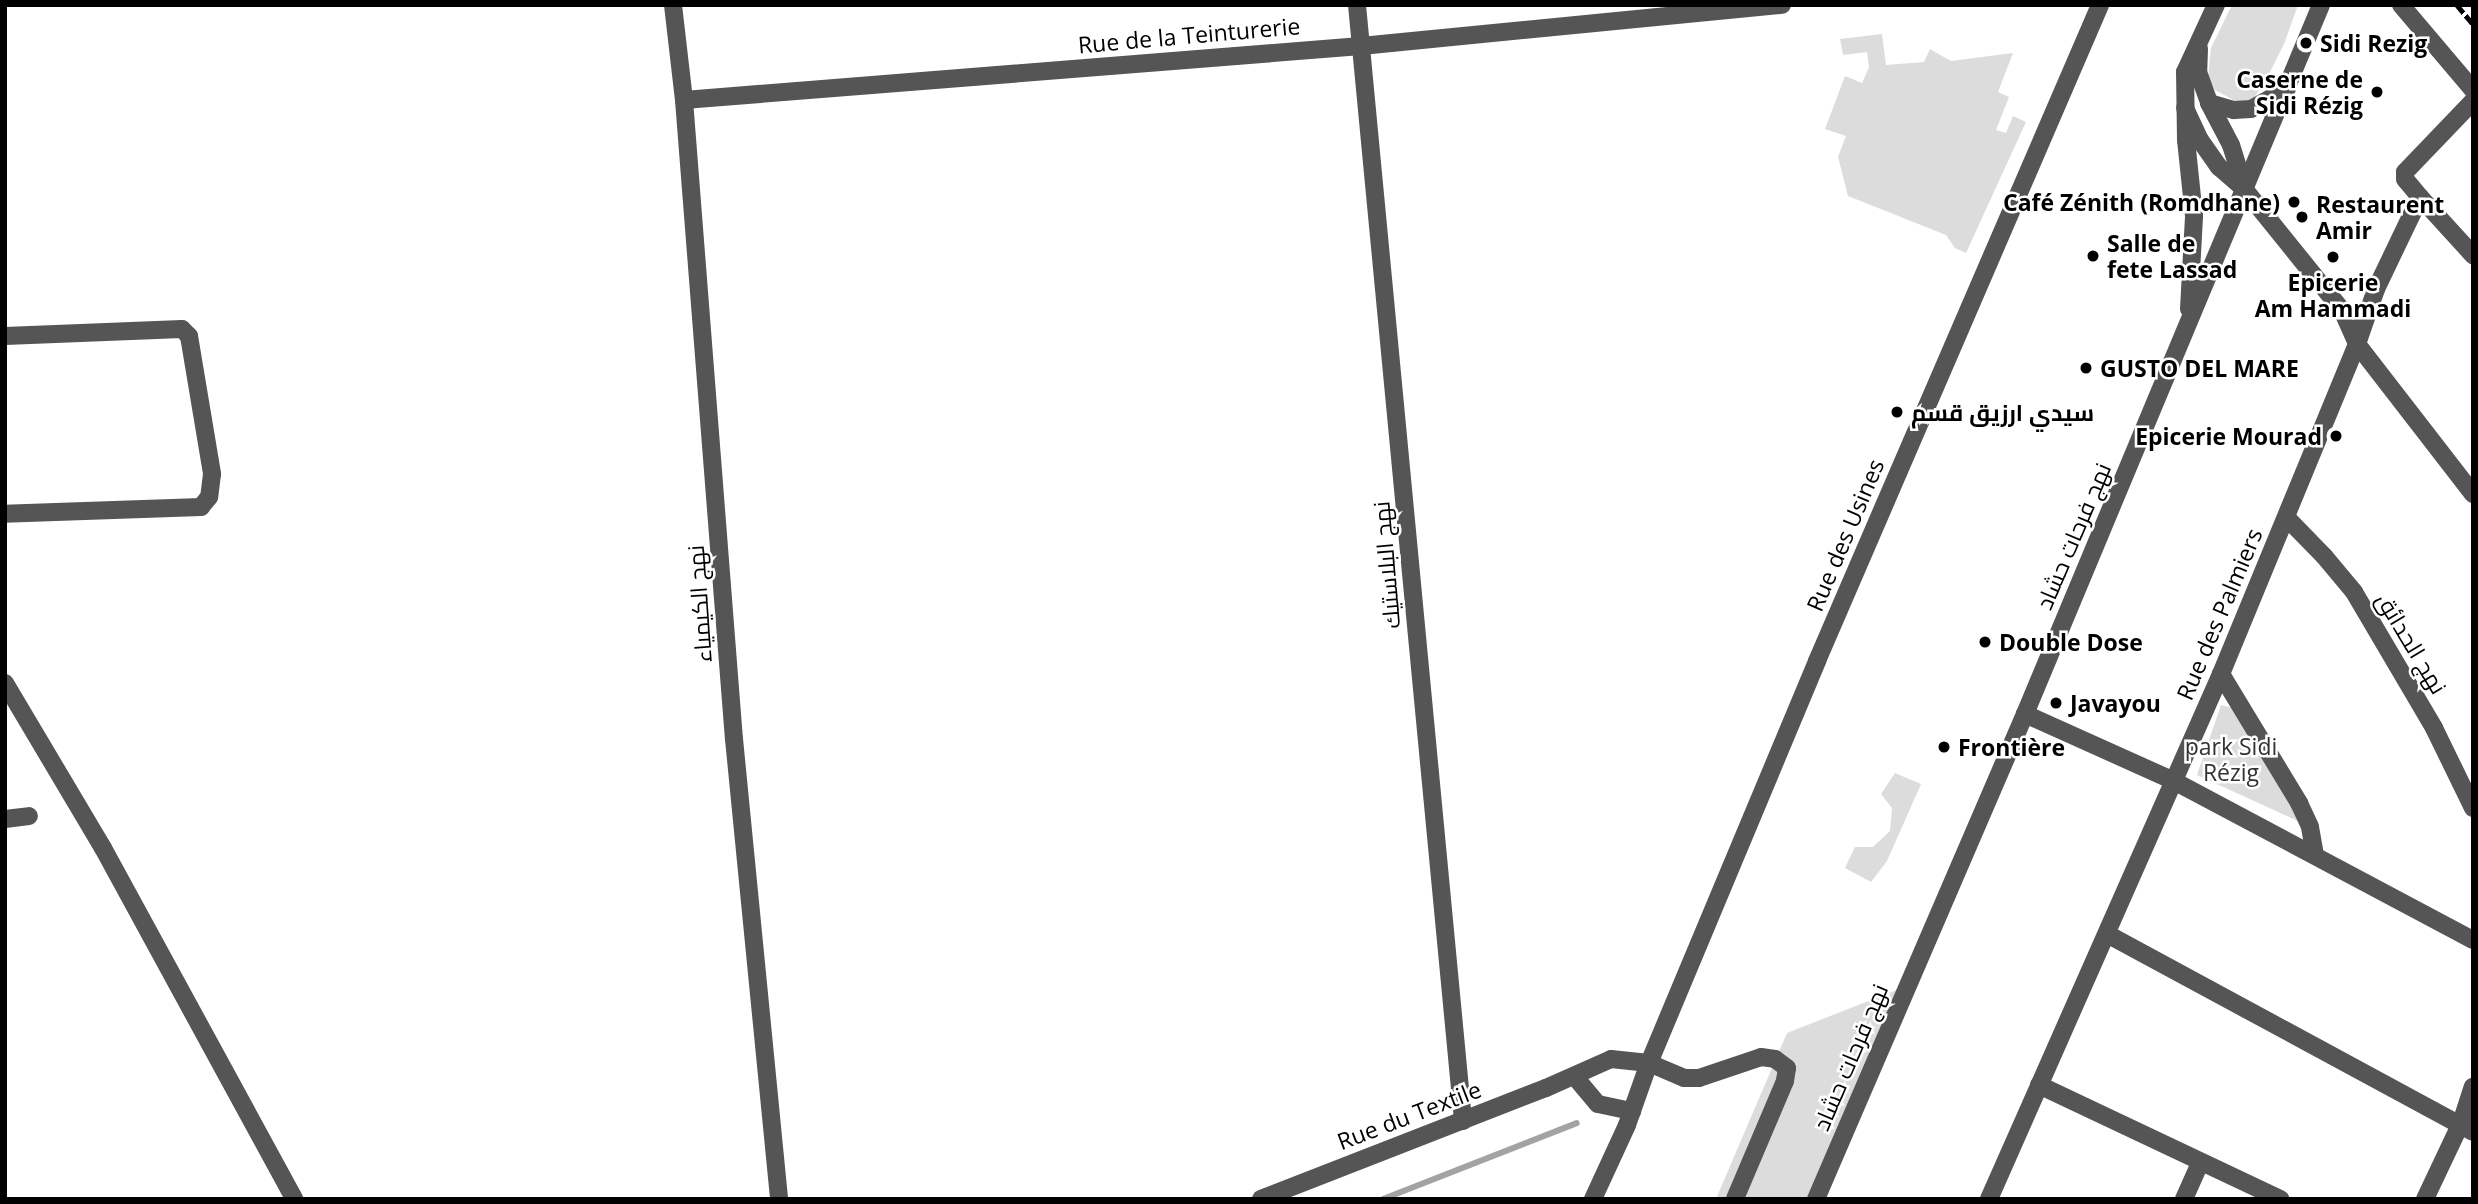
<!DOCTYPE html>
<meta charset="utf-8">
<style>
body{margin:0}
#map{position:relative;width:2478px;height:1204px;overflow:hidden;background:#fff;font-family:"Open Sans",Cairo,sans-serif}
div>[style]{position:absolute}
.green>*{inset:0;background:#dcdcdc}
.stream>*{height:6px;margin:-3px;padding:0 3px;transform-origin:3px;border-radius:3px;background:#a3a3a3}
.minor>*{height:18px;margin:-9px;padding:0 9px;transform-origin:9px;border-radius:9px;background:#555}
.rail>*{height:5px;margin-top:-2.5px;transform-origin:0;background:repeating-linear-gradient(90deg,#000 0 10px,transparent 0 13.5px)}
.dots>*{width:19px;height:19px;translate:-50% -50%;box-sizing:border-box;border:4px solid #fff;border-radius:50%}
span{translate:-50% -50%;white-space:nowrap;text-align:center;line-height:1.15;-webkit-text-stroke:5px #fff;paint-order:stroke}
.street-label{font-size:23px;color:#000}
.poi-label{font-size:23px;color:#000;font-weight:700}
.left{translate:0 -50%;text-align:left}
.right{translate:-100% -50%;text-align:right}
.park-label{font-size:23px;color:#333}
.frame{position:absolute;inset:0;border:7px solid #000;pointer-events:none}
</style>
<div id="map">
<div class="green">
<i style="clip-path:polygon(2232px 5px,2298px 5px,2284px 44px,2265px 82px,2253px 99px,2237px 102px,2215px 90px,2208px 77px,2211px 48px)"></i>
<i style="clip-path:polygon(1882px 34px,1886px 65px,1924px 62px,1930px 49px,1951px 61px,2013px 53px,1998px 92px,2009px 97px,1996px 130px,2006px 133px,2013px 116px,2026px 122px,1966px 253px,1955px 248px,1946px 235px,1848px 196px,1838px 157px,1846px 136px,1825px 129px,1845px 76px,1862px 83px,1869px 67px,1867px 52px,1843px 55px,1840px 39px)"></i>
<i style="clip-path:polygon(2221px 705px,2234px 708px,2300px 822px,2197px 775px)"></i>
<i style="clip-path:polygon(1895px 773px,1921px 784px,1887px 861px,1871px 882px,1845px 868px,1855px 847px,1873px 847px,1890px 831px,1892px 808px,1881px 794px)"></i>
<i style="clip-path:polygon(1917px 982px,1826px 1199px,1716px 1199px,1787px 1033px)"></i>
</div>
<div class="stream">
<i style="left:1383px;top:1199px;width:208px;rotate:-21.4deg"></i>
</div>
<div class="minor">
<i style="left:673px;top:5px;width:96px;rotate:83.4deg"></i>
<i style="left:684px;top:100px;width:641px;rotate:85.53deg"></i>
<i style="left:734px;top:739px;width:462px;rotate:84.4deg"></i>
<i style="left:1357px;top:5px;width:1121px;rotate:84.57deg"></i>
<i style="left:2401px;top:5px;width:111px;rotate:49.7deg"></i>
<i style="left:2199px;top:49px;width:23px;rotate:92deg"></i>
<i style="left:2198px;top:72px;width:33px;rotate:70deg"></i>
<i style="left:2209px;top:103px;width:47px;rotate:62.4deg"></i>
<i style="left:2231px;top:145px;width:47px;rotate:72.7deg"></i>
<i style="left:684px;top:100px;width:679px;rotate:-4.56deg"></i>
<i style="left:1361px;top:46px;width:423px;rotate:-5.6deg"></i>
<i style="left:2209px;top:103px;width:26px;rotate:16deg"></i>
<i style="left:2234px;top:110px;width:17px;rotate:-3deg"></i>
<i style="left:2251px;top:109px;width:41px;rotate:-29.1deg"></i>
<i style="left:2185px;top:108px;width:35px;rotate:65deg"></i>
<i style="left:2200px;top:140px;width:33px;rotate:55deg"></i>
<i style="left:2219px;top:167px;width:35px;rotate:41deg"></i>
<i style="left:2245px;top:190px;width:154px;rotate:51.1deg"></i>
<i style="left:2342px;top:310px;width:37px;rotate:66deg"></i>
<i style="left:2357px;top:344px;width:190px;rotate:52.3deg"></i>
<i style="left:2420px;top:197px;width:79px;rotate:47.6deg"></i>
<i style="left:2189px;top:309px;width:93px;rotate:-86.9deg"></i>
<i style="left:2194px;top:216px;width:76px;rotate:-96deg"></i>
<i style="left:2186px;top:140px;width:68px;rotate:-90.8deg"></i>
<i style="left:2185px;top:72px;width:74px;rotate:-65.2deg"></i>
<i style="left:5px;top:336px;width:177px;rotate:-2.3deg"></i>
<i style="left:182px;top:329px;width:10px;rotate:45deg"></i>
<i style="left:189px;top:336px;width:140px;rotate:80.5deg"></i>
<i style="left:212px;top:474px;width:23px;rotate:97deg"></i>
<i style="left:209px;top:497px;width:13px;rotate:129deg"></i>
<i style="left:201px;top:507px;width:196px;rotate:178deg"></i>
<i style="left:2287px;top:518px;width:53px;rotate:45.8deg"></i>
<i style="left:2324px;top:556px;width:47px;rotate:50.2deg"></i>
<i style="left:2354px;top:592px;width:158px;rotate:59.5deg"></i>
<i style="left:2434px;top:728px;width:89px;rotate:64deg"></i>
<i style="left:2221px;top:674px;width:151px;rotate:58.8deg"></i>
<i style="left:2299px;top:803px;width:26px;rotate:65deg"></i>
<i style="left:2310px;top:827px;width:28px;rotate:80deg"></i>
<i style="left:5px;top:683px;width:192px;rotate:59.3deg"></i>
<i style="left:103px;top:848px;width:400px;rotate:61.4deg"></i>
<i style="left:2025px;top:714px;width:161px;rotate:24.2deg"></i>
<i style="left:2172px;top:780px;width:341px;rotate:28deg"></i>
<i style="left:5px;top:819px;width:24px;rotate:-7deg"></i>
<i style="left:2107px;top:934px;width:416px;rotate:28.4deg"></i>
<i style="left:1575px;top:1077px;width:35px;rotate:50deg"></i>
<i style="left:1598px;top:1104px;width:35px;rotate:12deg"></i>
<i style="left:2039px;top:1085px;width:267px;rotate:25.3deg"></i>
<i style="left:1261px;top:1199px;width:306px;rotate:-21.3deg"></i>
<i style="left:1546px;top:1088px;width:71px;rotate:-24deg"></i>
<i style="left:1611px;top:1059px;width:38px;rotate:6deg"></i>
<i style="left:1649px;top:1063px;width:38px;rotate:23deg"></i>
<i style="left:1684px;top:1078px;width:15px"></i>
<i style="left:1699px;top:1078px;width:65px;rotate:-18.7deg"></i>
<i style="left:1761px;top:1057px;width:14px;rotate:8deg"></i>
<i style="left:1775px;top:1059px;width:15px;rotate:37deg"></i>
<i style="left:1787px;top:1068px;width:13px;rotate:99deg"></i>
<i style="left:1785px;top:1081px;width:128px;rotate:113deg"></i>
<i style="left:1593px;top:1199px;width:81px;rotate:-65.3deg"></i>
<i style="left:1627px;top:1125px;width:66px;rotate:-70.5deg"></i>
<i style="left:1649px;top:1063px;width:436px;rotate:-67.3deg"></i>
<i style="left:1817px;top:661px;width:714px;rotate:-66.66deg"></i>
<i style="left:1816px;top:1199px;width:528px;rotate:-66.69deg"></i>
<i style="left:2025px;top:714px;width:768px;rotate:-67.34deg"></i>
<i style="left:1989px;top:1199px;width:574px;rotate:-66.16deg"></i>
<i style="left:2221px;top:674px;width:357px;rotate:-67.6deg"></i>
<i style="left:2357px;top:344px;width:58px;rotate:-70.9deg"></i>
<i style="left:2376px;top:289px;width:102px;rotate:-64.4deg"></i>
<i style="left:2420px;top:197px;width:23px;rotate:-130deg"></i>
<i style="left:2405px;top:179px;width:7px;rotate:-90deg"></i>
<i style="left:2405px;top:172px;width:98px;rotate:-46.2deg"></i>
<i style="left:2184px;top:1199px;width:39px;rotate:-66deg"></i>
<i style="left:2425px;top:1199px;width:84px;rotate:-64.7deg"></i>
<i style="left:2461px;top:1123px;width:38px;rotate:-72deg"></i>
</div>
<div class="rail">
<i style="left:2457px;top:5px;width:25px;rotate:50deg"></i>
</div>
<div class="dots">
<i style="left:2306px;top:43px;background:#000"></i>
<i style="left:2377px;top:92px;background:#000"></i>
<i style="left:2294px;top:202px;background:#000"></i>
<i style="left:2302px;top:217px;background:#000"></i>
<i style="left:2093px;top:256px;background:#000"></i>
<i style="left:2333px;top:257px;background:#000"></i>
<i style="left:2086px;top:368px;background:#000"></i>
<i style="left:1897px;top:412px;background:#000"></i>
<i style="left:2336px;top:436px;background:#000"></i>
<i style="left:1985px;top:642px;background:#000"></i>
<i style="left:2056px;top:703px;background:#000"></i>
<i style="left:1944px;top:747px;background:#000"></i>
</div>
<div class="street-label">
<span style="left:1189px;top:35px;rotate:-5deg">Rue de la Teinturerie</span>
<span style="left:1845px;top:535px;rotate:-67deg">Rue des Usines</span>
<span style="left:2073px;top:536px;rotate:-67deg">نهج فرحات حشاد</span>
<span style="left:1386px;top:565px;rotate:-95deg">نهج البلاستيك</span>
<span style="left:699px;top:604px;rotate:-94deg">نهج الكيمياء</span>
<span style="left:2219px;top:614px;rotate:-67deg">Rue des Palmiers</span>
<span style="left:2412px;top:643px;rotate:59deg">نهج الحدائق</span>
<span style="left:1850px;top:1057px;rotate:-67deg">نهج فرحات حشاد</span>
<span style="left:1409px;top:1115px;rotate:-21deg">Rue du Textile</span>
</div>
<div class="poi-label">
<span class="left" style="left:2320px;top:43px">Sidi Rezig</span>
<span class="right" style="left:2363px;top:92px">Caserne de<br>Sidi Rézig</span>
<span class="right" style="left:2280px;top:202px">Café Zénith (Romdhane)</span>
<span class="left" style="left:2316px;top:217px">Restaurent<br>Amir</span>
<span class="left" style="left:2107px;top:256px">Salle de<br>fete Lassad</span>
<span style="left:2333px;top:295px">Epicerie<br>Am Hammadi</span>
<span class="left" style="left:2100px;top:368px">GUSTO DEL MARE</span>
<span class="left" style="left:1911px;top:412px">سيدي ارزيق قسم</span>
<span class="right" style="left:2322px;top:436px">Epicerie Mourad</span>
<span class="left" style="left:1999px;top:642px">Double Dose</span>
<span class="left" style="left:2070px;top:703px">Javayou</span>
<span class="left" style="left:1958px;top:747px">Frontière</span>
</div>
<div class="park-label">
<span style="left:2231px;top:759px">park Sidi<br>Rézig</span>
</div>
<div class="frame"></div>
</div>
